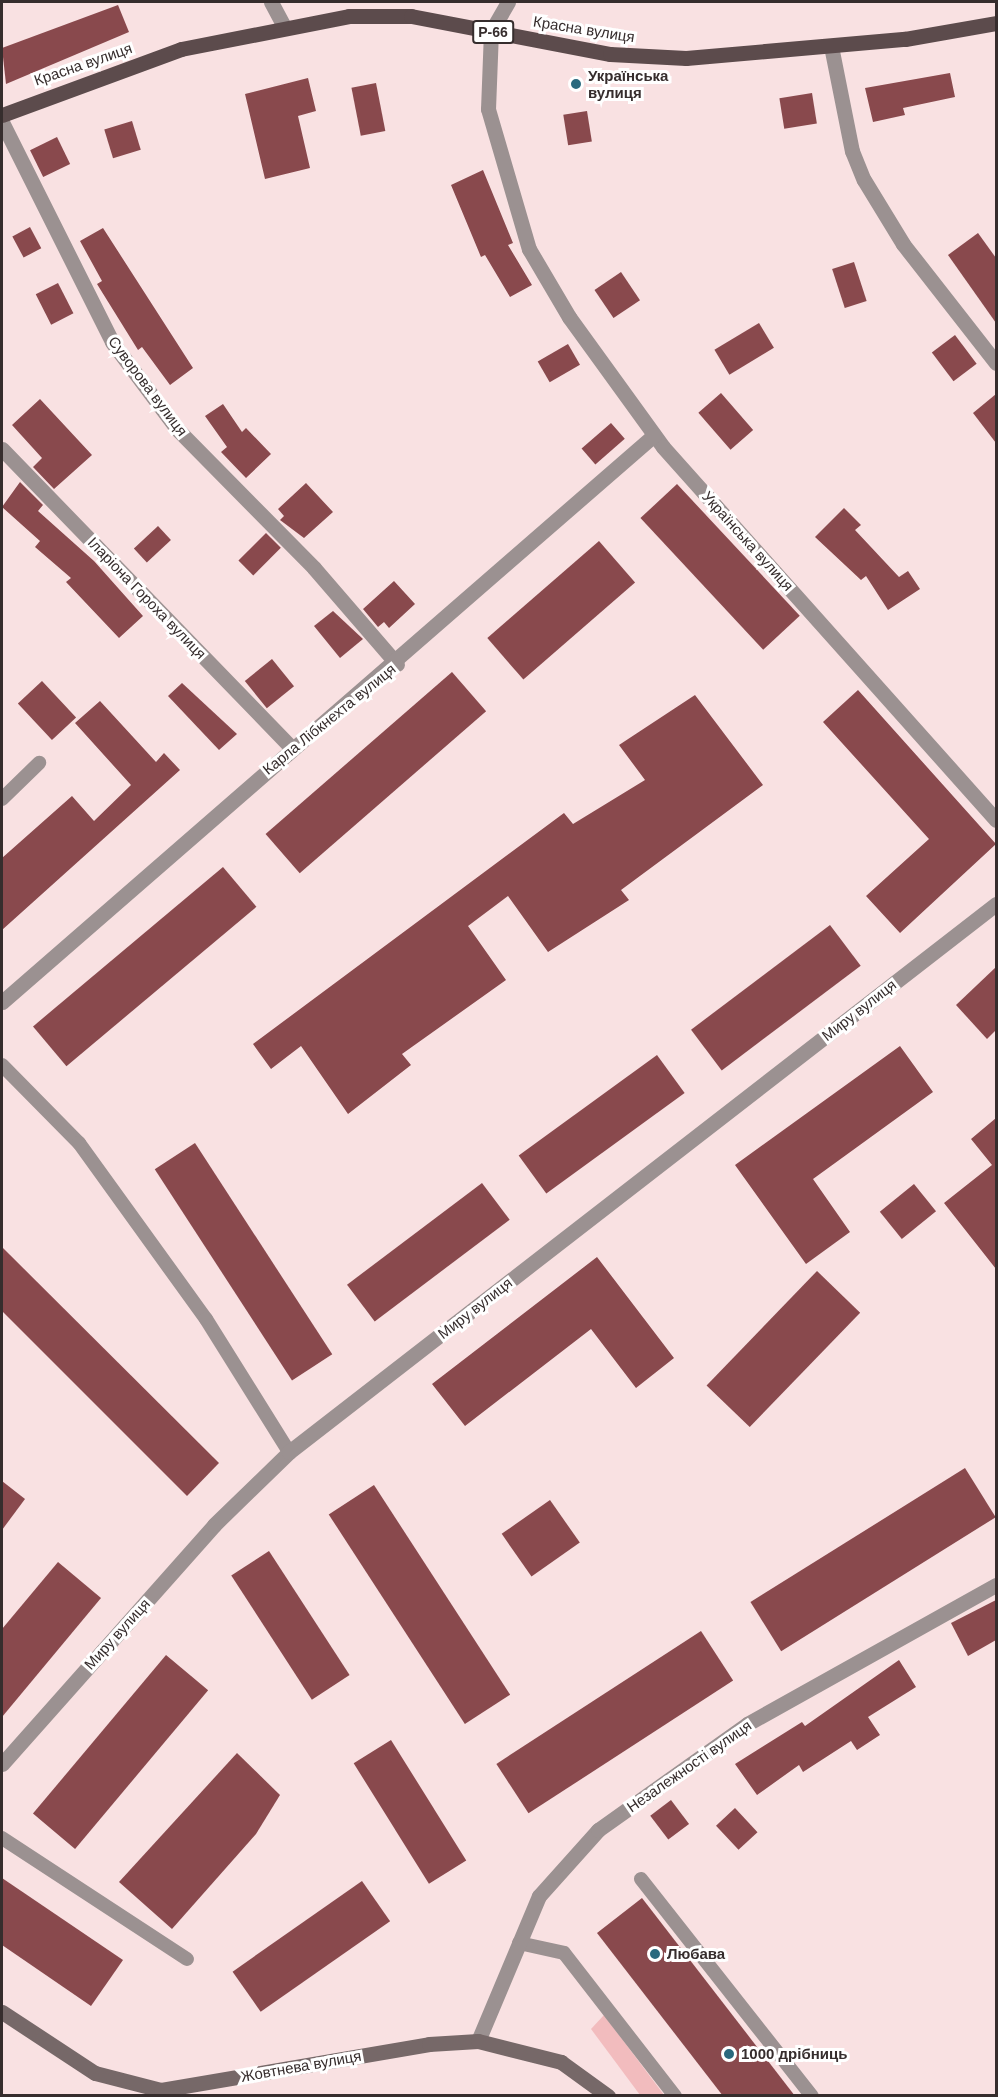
<!DOCTYPE html>
<meta charset="utf-8">
<style>
body{margin:0}
#map{position:relative;width:998px;height:2097px;overflow:hidden;background:#f9e1e2;font-family:Helvetica,sans-serif}
div>[style]{position:absolute}
.green>*{inset:0;background:#f2bcbe}
.building>*{inset:0;background:#89494d;transform-origin:0 0}
.service>*{height:14px;margin:-7px;padding:0 7px;transform-origin:7px;border-radius:7px;background:#9b9191}
.minor>*{height:15px;margin:-7.5px;padding:0 7.5px;transform-origin:7.5px;border-radius:7.5px;background:#9b9191}
.secondary>*{height:15px;margin:-7.5px;padding:0 7.5px;transform-origin:7.5px;border-radius:7.5px;background:#766868}
.primary>*{height:15px;margin:-7.5px;padding:0 7.5px;transform-origin:7.5px;border-radius:7.5px;background:#5c4b4c}
.dots>*{width:16px;height:16px;translate:-50% -50%;box-sizing:border-box;border:3px solid #fff;border-radius:50%}
span{translate:-50% -50%;white-space:nowrap;text-align:center;line-height:1.15;-webkit-text-stroke:6px #fff;paint-order:stroke}
.shield-label span{padding:2px 4px;background:#fff;border:2px solid;border-radius:4px;-webkit-text-stroke-width:0}
.shield-label{font-size:14px;color:#362d2d;font-weight:700}
.street-label{font-size:15px;color:#362d2d}
.poi-label{font-size:15px;color:#362d2d;font-weight:700}
.left{translate:0 -50%;text-align:left}
.frame{position:absolute;inset:0;border:3px solid #362d2d;pointer-events:none}
</style>
<div id="map">
<div class="green">
<i style="clip-path:polygon(604px 2015px,664px 2095px,640px 2095px,591px 2029px)"></i>
</div>
<div class="building">
<i style="clip-path:polygon(118px 5px,129px 32px,6px 84px,2px 48px)"></i>
<i style="clip-path:polygon(950px 73px,955px 97px,903px 108px,905px 115px,873px 122px,865px 88px)"></i>
<i style="clip-path:polygon(308px 78px,316px 111px,298px 116px,310px 168px,265px 179px,245px 94px)"></i>
<i style="left:376px;top:83px;width:49px;height:25px;rotate:79deg"></i>
<i style="left:812px;top:93px;width:31px;height:33px;rotate:81deg"></i>
<i style="left:587px;top:111px;width:31px;height:24px;rotate:81deg"></i>
<i style="left:132px;top:121px;width:30px;height:29px;rotate:73deg"></i>
<i style="left:57px;top:137px;width:30px;height:30px;rotate:64deg"></i>
<i style="clip-path:polygon(483px 170px,513px 243px,508px 245px,532px 285px,510px 297px,485px 255px,481px 257px,451px 185px)"></i>
<i style="left:30px;top:227px;width:24px;height:20px;rotate:62deg"></i>
<i style="clip-path:polygon(103px 228px,193px 368px,170px 385px,142px 347px,138px 350px,97px 284px,102px 281px,80px 241px)"></i>
<i style="clip-path:polygon(978px 233px,996px 258px,996px 323px,948px 255px)"></i>
<i style="left:854px;top:262px;width:41px;height:23px;rotate:72deg"></i>
<i style="left:621px;top:272px;width:34px;height:32px;rotate:56deg"></i>
<i style="left:58px;top:283px;width:34px;height:25px;rotate:63deg"></i>
<i style="left:759px;top:323px;width:29px;height:52px;rotate:59deg"></i>
<i style="left:955px;top:335px;width:36px;height:29px;rotate:53deg"></i>
<i style="left:568px;top:344px;width:24px;height:35px;rotate:60deg"></i>
<i style="left:721px;top:393px;width:49px;height:30px;rotate:49deg"></i>
<i style="clip-path:polygon(996px 394px,996px 443px,973px 413px)"></i>
<i style="clip-path:polygon(40px 399px,92px 455px,54px 489px,33px 467px,42px 458px,12px 425px)"></i>
<i style="clip-path:polygon(223px 404px,242px 432px,246px 428px,271px 454px,246px 478px,221px 452px,227px 447px,205px 416px)"></i>
<i style="left:611px;top:423px;width:21px;height:39px;rotate:49deg"></i>
<i style="clip-path:polygon(20px 482px,43px 505px,38px 511px,94px 561px,143px 616px,119px 638px,66px 582px,71px 578px,35px 547px,40px 541px,2px 507px)"></i>
<i style="clip-path:polygon(306px 483px,333px 512px,304px 538px,280px 520px,284px 516px,278px 509px)"></i>
<i style="left:677px;top:484px;width:180px;height:50px;rotate:47deg"></i>
<i style="clip-path:polygon(844px 508px,861px 525px,855px 530px,899px 577px,908px 571px,920px 589px,888px 610px,866px 576px,861px 580px,815px 537px)"></i>
<i style="left:158px;top:526px;width:19px;height:33px;rotate:47deg"></i>
<i style="left:266px;top:533px;width:21px;height:39px;rotate:45deg"></i>
<i style="left:599px;top:541px;width:55px;height:148px;rotate:49deg"></i>
<i style="clip-path:polygon(394px 581px,415px 604px,389px 628px,384px 622px,378px 627px,363px 609px)"></i>
<i style="clip-path:polygon(333px 611px,363px 639px,340px 658px,314px 626px)"></i>
<i style="left:272px;top:659px;width:35px;height:35px;rotate:51deg"></i>
<i style="left:452px;top:672px;width:52px;height:247px;rotate:49deg"></i>
<i style="left:42px;top:681px;width:50px;height:33px;rotate:47deg"></i>
<i style="clip-path:polygon(182px 683px,237px 734px,219px 750px,168px 696px)"></i>
<i style="clip-path:polygon(858px 690px,996px 844px,900px 933px,866px 896px,929px 839px,823px 722px)"></i>
<i style="clip-path:polygon(695px 695px,763px 785px,621px 890px,629px 900px,548px 952px,508px 896px,468px 926px,506px 980px,402px 1054px,411px 1065px,348px 1114px,301px 1046px,271px 1069px,253px 1044px,564px 813px,573px 824px,645px 780px,619px 745px)"></i>
<i style="clip-path:polygon(100px 701px,156px 762px,164px 753px,180px 770px,2px 930px,2px 858px,72px 796px,94px 821px,131px 785px,75px 723px)"></i>
<i style="left:223px;top:867px;width:52px;height:248px;rotate:50deg"></i>
<i style="left:830px;top:925px;width:51px;height:174px;rotate:53deg"></i>
<i style="clip-path:polygon(996px 967px,996px 1030px,987px 1039px,956px 1005px)"></i>
<i style="clip-path:polygon(900px 1046px,933px 1092px,813px 1179px,850px 1232px,806px 1264px,735px 1165px)"></i>
<i style="left:657px;top:1055px;width:47px;height:171px;rotate:54deg"></i>
<i style="clip-path:polygon(996px 1118px,996px 1269px,944px 1203px,992px 1165px,971px 1139px)"></i>
<i style="left:195px;top:1143px;width:252px;height:48px;rotate:57deg"></i>
<i style="left:482px;top:1183px;width:46px;height:169px;rotate:53deg"></i>
<i style="left:914px;top:1184px;width:35px;height:44px;rotate:51deg"></i>
<i style="clip-path:polygon(2px 1247px,219px 1463px,187px 1496px,2px 1311px)"></i>
<i style="clip-path:polygon(597px 1257px,674px 1358px,636px 1388px,591px 1329px,465px 1426px,432px 1384px)"></i>
<i style="left:817px;top:1271px;width:60px;height:159px;rotate:44deg"></i>
<i style="left:965px;top:1468px;width:58px;height:253px;rotate:58deg"></i>
<i style="clip-path:polygon(2px 1481px,25px 1499px,2px 1530px)"></i>
<i style="left:374px;top:1485px;width:250px;height:54px;rotate:57deg"></i>
<i style="left:550px;top:1500px;width:52px;height:59px;rotate:55deg"></i>
<i style="left:269px;top:1551px;width:148px;height:45px;rotate:57deg"></i>
<i style="clip-path:polygon(58px 1562px,101px 1598px,2px 1717px,2px 1629px)"></i>
<i style="clip-path:polygon(996px 1600px,996px 1640px,968px 1656px,951px 1623px)"></i>
<i style="left:701px;top:1631px;width:59px;height:244px;rotate:57deg"></i>
<i style="left:166px;top:1655px;width:55px;height:207px;rotate:40deg"></i>
<i style="clip-path:polygon(899px 1660px,916px 1687px,868px 1717px,880px 1735px,857px 1750px,851px 1741px,803px 1772px,799px 1765px,757px 1795px,735px 1764px,802px 1722px,805px 1726px)"></i>
<i style="left:391px;top:1740px;width:142px;height:44px;rotate:58deg"></i>
<i style="clip-path:polygon(237px 1753px,280px 1795px,256px 1834px,172px 1929px,119px 1882px)"></i>
<i style="left:671px;top:1800px;width:30px;height:26px;rotate:53deg"></i>
<i style="left:735px;top:1808px;width:33px;height:26px;rotate:47deg"></i>
<i style="clip-path:polygon(2px 1878px,123px 1960px,91px 2006px,2px 1945px)"></i>
<i style="left:362px;top:1881px;width:49px;height:158px;rotate:55deg"></i>
<i style="clip-path:polygon(642px 1898px,795px 2096px,723px 2096px,597px 1933px)"></i>
</div>
<div class="service">
<i style="left:2px;top:799px;width:52px;rotate:-44.2deg"></i>
<i style="left:2px;top:1065px;width:110px;rotate:45.4deg"></i>
<i style="left:79px;top:1143px;width:217px;rotate:54.2deg"></i>
<i style="left:206px;top:1319px;width:157px;rotate:58deg"></i>
<i style="left:2px;top:1838px;width:221px;rotate:33.2deg"></i>
<i style="left:641px;top:1879px;width:276px;rotate:51.8deg"></i>
<i style="left:519px;top:1943px;width:46px;rotate:12.5deg"></i>
<i style="left:564px;top:1953px;width:181px;rotate:52.2deg"></i>
</div>
<div class="minor">
<i style="left:271px;top:2px;width:27px;rotate:62deg"></i>
<i style="left:508px;top:2px;width:34px;rotate:120deg"></i>
<i style="left:491px;top:31px;width:78px;rotate:92.2deg"></i>
<i style="left:488px;top:109px;width:146px;rotate:73.7deg"></i>
<i style="left:529px;top:249px;width:79px;rotate:59.5deg"></i>
<i style="left:569px;top:317px;width:160px;rotate:54.1deg"></i>
<i style="left:663px;top:447px;width:500px;rotate:48.24deg"></i>
<i style="left:831px;top:46px;width:107px;rotate:78.7deg"></i>
<i style="left:852px;top:151px;width:31px;rotate:68deg"></i>
<i style="left:864px;top:180px;width:75px;rotate:58.6deg"></i>
<i style="left:903px;top:244px;width:151px;rotate:52deg"></i>
<i style="left:2px;top:122px;width:246px;rotate:63.4deg"></i>
<i style="left:112px;top:342px;width:109px;rotate:53.2deg"></i>
<i style="left:177px;top:429px;width:195px;rotate:45.4deg"></i>
<i style="left:314px;top:568px;width:127px;rotate:49.2deg"></i>
<i style="left:2px;top:449px;width:417px;rotate:45.9deg"></i>
<i style="left:2px;top:1002px;width:864px;rotate:-41.01deg"></i>
<i style="left:2px;top:1764px;width:319px;rotate:-48.4deg"></i>
<i style="left:214px;top:1525px;width:105px;rotate:-44.2deg"></i>
<i style="left:289px;top:1452px;width:895px;rotate:-37.78deg"></i>
<i style="left:478px;top:2041px;width:157px;rotate:-67.2deg"></i>
<i style="left:539px;top:1896px;width:89px;rotate:-48.2deg"></i>
<i style="left:598px;top:1830px;width:183px;rotate:-35.4deg"></i>
<i style="left:747px;top:1724px;width:285px;rotate:-29.2deg"></i>
</div>
<div class="secondary">
<i style="left:2px;top:2012px;width:111px;rotate:33.3deg"></i>
<i style="left:95px;top:2073px;width:68px;rotate:14.4deg"></i>
<i style="left:161px;top:2090px;width:272px;rotate:-9.7deg"></i>
<i style="left:429px;top:2044px;width:49px;rotate:-3.5deg"></i>
<i style="left:478px;top:2041px;width:86px;rotate:14.2deg"></i>
<i style="left:561px;top:2062px;width:58px;rotate:35.9deg"></i>
</div>
<div class="primary">
<i style="left:2px;top:115px;width:191px;rotate:-20.2deg"></i>
<i style="left:181px;top:49px;width:171px;rotate:-11.1deg"></i>
<i style="left:349px;top:16px;width:62px"></i>
<i style="left:411px;top:16px;width:203px;rotate:10.8deg"></i>
<i style="left:610px;top:54px;width:76px;rotate:3deg"></i>
<i style="left:686px;top:58px;width:220px;rotate:-5deg"></i>
<i style="left:905px;top:39px;width:92px;rotate:-10deg"></i>
</div>
<div class="dots">
<i style="left:576px;top:84px;background:#2a697e"></i>
<i style="left:655px;top:1954px;background:#2a697e"></i>
<i style="left:729px;top:2054px;background:#2a697e"></i>
</div>
<div class="shield-label">
<span style="left:493px;top:32px">Р-66</span>
</div>
<div class="street-label">
<span style="left:584px;top:29px;rotate:9deg">Красна вулиця</span>
<span style="left:83px;top:64px;rotate:-19deg">Красна вулиця</span>
<span style="left:148px;top:386px;rotate:53deg">Суворова вулиця</span>
<span style="left:748px;top:541px;rotate:48deg">Українська вулиця</span>
<span style="left:147px;top:598px;rotate:46deg">Іларіона Гороха вулиця</span>
<span style="left:329px;top:719px;rotate:-39deg">Карла Лібкнехта вулиця</span>
<span style="left:859px;top:1010px;rotate:-38deg">Миру вулиця</span>
<span style="left:475px;top:1308px;rotate:-38deg">Миру вулиця</span>
<span style="left:117px;top:1634px;rotate:-48deg">Миру вулиця</span>
<span style="left:689px;top:1766px;rotate:-35deg">Незалежності вулиця</span>
<span style="left:301px;top:2066px;rotate:-10deg">Жовтнева вулиця</span>
</div>
<div class="poi-label">
<span class="left" style="left:588px;top:84px">Українська<br>вулиця</span>
<span class="left" style="left:667px;top:1954px">Любава</span>
<span class="left" style="left:741px;top:2054px">1000 дрібниць</span>
</div>
<div class="frame"></div>
</div>
